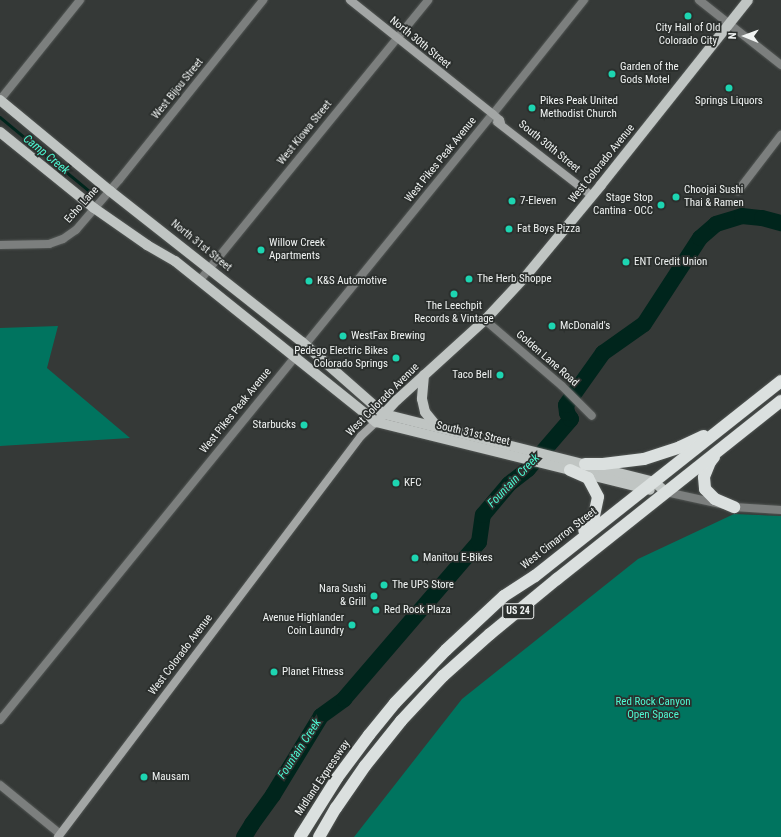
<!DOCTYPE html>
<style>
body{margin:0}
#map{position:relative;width:781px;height:837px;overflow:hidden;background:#353937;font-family:"Roboto Condensed",sans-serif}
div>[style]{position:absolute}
.green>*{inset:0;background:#00745f}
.stream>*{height:2.5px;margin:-1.25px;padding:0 1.25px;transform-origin:1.25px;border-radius:1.25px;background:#00251c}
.river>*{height:16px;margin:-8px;padding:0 8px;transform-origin:8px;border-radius:8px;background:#00251c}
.roads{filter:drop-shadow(0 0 1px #535755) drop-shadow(0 0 1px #535755)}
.street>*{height:8px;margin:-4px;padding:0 4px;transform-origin:4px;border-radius:4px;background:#7c7f7e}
.secondary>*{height:8px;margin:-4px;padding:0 4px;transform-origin:4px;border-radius:4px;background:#a3a6a5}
.primary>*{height:10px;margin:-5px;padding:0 5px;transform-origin:5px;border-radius:5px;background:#c0c5c3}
.highway>*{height:12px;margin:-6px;padding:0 6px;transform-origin:6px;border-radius:6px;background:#dbe0df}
.dots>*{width:11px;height:11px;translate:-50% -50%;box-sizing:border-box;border:2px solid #2b2f2d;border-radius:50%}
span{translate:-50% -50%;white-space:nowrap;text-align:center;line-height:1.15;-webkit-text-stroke:3.5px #2b2f2d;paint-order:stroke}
.shield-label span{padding:1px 3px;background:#2b2f2d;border:1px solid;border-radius:3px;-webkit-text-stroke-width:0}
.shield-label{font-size:10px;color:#f0f3f2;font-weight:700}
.poi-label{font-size:11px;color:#f0f3f2}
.left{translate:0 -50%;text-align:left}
.right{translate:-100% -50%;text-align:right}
.street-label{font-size:11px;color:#f0f3f2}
.park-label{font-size:11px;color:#4df8d1}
.water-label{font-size:12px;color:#4cf7d1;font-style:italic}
.north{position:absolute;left:725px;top:16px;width:40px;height:40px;-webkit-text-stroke:3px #2b2f2d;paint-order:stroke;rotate:271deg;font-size:11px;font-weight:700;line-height:16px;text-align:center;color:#f0f3f2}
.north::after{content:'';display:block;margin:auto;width:14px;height:18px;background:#f0f3f2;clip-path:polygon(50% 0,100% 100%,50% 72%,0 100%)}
</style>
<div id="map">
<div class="green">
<i style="clip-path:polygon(58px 326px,47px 368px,130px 438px,0 446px,0 328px)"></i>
<i style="clip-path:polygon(734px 514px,781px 516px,781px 837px,354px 837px,462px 699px,638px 559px)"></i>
</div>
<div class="stream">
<i style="left:0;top:117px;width:119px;rotate:39.6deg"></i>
</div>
<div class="river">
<i style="left:244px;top:837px;width:15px;rotate:-58deg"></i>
<i style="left:252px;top:824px;width:36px;rotate:-54deg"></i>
<i style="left:273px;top:795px;width:92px;rotate:-58.7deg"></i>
<i style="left:321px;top:716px;width:29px;rotate:-36deg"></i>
<i style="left:344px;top:699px;width:207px;rotate:-49.3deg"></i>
<i style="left:479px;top:542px;width:27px;rotate:-82deg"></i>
<i style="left:483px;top:515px;width:40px;rotate:-50deg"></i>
<i style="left:509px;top:484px;width:24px;rotate:-38deg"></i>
<i style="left:528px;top:469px;width:66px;rotate:-49.3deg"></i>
<i style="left:571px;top:419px;width:7px;rotate:-124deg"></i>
<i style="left:567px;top:413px;width:8px;rotate:-97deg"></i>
<i style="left:566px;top:405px;width:64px;rotate:-54.6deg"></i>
<i style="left:603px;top:353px;width:50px;rotate:-35.3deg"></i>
<i style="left:644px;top:324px;width:103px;rotate:-56.9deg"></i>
<i style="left:700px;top:238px;width:21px;rotate:-41deg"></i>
<i style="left:716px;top:224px;width:27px;rotate:-17deg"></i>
<i style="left:742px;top:216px;width:20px;rotate:6deg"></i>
<i style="left:762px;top:218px;width:20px;rotate:15deg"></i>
</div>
<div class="roads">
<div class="street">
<i style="left:699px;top:0;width:105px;rotate:38.4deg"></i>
<i style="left:0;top:100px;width:128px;rotate:-51.3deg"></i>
<i style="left:493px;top:114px;width:146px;rotate:-51.4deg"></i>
<i style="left:738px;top:191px;width:71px;rotate:-52.5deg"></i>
<i style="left:0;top:245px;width:49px;rotate:-1.2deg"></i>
<i style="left:49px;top:244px;width:15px;rotate:-20deg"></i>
<i style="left:63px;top:239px;width:16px;rotate:-35deg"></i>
<i style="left:76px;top:230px;width:66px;rotate:-49.3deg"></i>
<i style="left:119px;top:180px;width:231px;rotate:-51.3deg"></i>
<i style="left:200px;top:280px;width:361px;rotate:-50.8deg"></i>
<i style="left:485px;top:320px;width:101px;rotate:40.6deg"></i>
<i style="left:562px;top:386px;width:42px;rotate:45deg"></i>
<i style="left:666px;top:492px;width:70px;rotate:12.4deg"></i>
<i style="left:734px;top:507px;width:47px;rotate:3.7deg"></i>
<i style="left:0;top:720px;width:778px;rotate:-50.89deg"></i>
<i style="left:0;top:785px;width:77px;rotate:39.2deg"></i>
</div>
<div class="secondary">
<i style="left:350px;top:0;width:183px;rotate:38.6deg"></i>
<i style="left:493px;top:114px;width:9px;rotate:41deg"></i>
<i style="left:500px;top:120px;width:3px;rotate:72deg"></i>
<i style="left:497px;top:122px;width:120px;rotate:37.9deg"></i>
<i style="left:58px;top:837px;width:503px;rotate:-52.92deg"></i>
<i style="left:361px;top:436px;width:21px;rotate:-43deg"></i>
</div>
<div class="primary">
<i style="left:0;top:100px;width:143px;rotate:39.6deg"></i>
<i style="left:110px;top:191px;width:244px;rotate:38.2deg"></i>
<i style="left:302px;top:342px;width:109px;rotate:41.3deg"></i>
<i style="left:384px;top:414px;width:278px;rotate:14.1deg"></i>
<i style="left:654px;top:482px;width:16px;rotate:40deg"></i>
<i style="left:0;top:132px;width:121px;rotate:39deg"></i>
<i style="left:94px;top:208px;width:65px;rotate:34.9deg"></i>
<i style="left:147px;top:245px;width:32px;rotate:30deg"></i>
<i style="left:175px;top:261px;width:258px;rotate:38.7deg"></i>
<i style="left:376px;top:422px;width:282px;rotate:13.9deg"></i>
<i style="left:424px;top:375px;width:24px;rotate:95deg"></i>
<i style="left:422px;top:399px;width:13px;rotate:77deg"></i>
<i style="left:425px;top:412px;width:19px;rotate:51deg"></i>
<i style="left:381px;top:417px;width:23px;rotate:-47deg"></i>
<i style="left:397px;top:400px;width:119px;rotate:-42.3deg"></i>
<i style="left:485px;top:320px;width:59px;rotate:-47.1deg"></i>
<i style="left:525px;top:277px;width:119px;rotate:-50.4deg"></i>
<i style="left:601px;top:185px;width:236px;rotate:-51.5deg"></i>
</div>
<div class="highway">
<i style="left:714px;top:457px;width:6px;rotate:129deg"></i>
<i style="left:710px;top:462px;width:16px;rotate:112deg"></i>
<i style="left:704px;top:477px;width:12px;rotate:85deg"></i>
<i style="left:705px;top:489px;width:14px;rotate:45deg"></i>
<i style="left:715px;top:499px;width:21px;rotate:23deg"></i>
<i style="left:585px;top:464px;width:18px"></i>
<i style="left:603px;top:464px;width:41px;rotate:-7deg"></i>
<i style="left:644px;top:459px;width:38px;rotate:-18deg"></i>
<i style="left:680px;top:447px;width:26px;rotate:-25deg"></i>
<i style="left:570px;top:470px;width:20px;rotate:24deg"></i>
<i style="left:588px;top:478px;width:21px;rotate:62deg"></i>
<i style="left:598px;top:497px;width:25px;rotate:102deg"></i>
<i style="left:593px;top:521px;width:13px;rotate:132deg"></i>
<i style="left:300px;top:837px;width:70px;rotate:-57.9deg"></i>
<i style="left:337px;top:778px;width:54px;rotate:-53.3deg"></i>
<i style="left:369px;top:735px;width:41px;rotate:-50.9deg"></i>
<i style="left:395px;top:703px;width:74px;rotate:-46.1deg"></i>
<i style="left:446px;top:650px;width:79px;rotate:-43deg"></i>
<i style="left:504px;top:596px;width:37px;rotate:-33deg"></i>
<i style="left:535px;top:576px;width:314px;rotate:-38.4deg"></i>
<i style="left:319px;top:837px;width:34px;rotate:-60deg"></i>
<i style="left:336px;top:808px;width:51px;rotate:-55.4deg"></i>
<i style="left:365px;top:766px;width:58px;rotate:-51.3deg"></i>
<i style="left:401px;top:721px;width:62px;rotate:-47deg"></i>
<i style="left:443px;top:676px;width:63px;rotate:-41.8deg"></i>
<i style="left:490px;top:634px;width:87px;rotate:-39.4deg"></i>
<i style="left:557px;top:579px;width:286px;rotate:-38.5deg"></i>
</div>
</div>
<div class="dots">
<i style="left:688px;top:16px;background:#1dd5b1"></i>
<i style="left:612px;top:74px;background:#1dd5b1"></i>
<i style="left:729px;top:88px;background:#1dd5b1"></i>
<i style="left:532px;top:108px;background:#1dd5b1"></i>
<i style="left:676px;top:197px;background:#1dd5b1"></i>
<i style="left:512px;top:201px;background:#1dd5b1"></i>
<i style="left:661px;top:205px;background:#1dd5b1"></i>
<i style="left:509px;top:229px;background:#1dd5b1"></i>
<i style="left:261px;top:250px;background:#1dd5b1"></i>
<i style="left:626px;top:262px;background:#1dd5b1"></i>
<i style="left:469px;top:279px;background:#1dd5b1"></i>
<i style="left:309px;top:281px;background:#1dd5b1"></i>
<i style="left:454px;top:294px;background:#1dd5b1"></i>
<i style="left:552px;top:326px;background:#1dd5b1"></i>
<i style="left:343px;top:336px;background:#1dd5b1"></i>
<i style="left:396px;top:358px;background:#1dd5b1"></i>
<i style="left:500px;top:375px;background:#1dd5b1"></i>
<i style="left:304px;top:425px;background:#1dd5b1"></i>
<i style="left:396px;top:483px;background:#1dd5b1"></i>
<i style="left:415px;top:558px;background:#1dd5b1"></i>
<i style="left:384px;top:585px;background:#1dd5b1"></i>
<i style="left:374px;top:596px;background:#1dd5b1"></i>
<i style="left:376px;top:610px;background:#1dd5b1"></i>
<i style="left:352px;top:625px;background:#1dd5b1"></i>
<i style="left:274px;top:672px;background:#1dd5b1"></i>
<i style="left:144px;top:777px;background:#1dd5b1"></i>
</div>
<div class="shield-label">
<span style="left:518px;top:611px">US 24</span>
</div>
<div class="poi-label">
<span style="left:688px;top:35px">City Hall of Old<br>Colorado City</span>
<span class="left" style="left:620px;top:74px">Garden of the<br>Gods Motel</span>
<span style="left:729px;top:101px">Springs Liquors</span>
<span class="left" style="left:540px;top:108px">Pikes Peak United<br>Methodist Church</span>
<span class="left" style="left:684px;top:197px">Choojai Sushi<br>Thai &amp; Ramen</span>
<span class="right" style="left:653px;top:205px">Stage Stop<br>Cantina - OCC</span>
<span class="left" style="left:520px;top:201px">7-Eleven</span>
<span class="left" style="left:517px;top:229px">Fat Boys Pizza</span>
<span class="left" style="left:269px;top:250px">Willow Creek<br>Apartments</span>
<span class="left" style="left:634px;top:262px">ENT Credit Union</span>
<span class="left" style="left:477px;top:279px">The Herb Shoppe</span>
<span class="left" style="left:317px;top:281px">K&amp;S Automotive</span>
<span style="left:454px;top:313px">The Leechpit<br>Records &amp; Vintage</span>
<span class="left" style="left:560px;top:326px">McDonald's</span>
<span class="left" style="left:351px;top:336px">WestFax Brewing</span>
<span class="right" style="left:388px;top:358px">Pedego Electric Bikes<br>Colorado Springs</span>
<span class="right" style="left:492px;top:375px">Taco Bell</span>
<span class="right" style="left:296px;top:425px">Starbucks</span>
<span class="left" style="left:404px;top:483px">KFC</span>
<span class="left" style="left:423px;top:558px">Manitou E-Bikes</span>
<span class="left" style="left:392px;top:585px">The UPS Store</span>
<span class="right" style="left:366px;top:596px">Nara Sushi<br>&amp; Grill</span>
<span class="left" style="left:384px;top:610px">Red Rock Plaza</span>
<span class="right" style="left:344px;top:625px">Avenue Highlander<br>Coin Laundry</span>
<span class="left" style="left:282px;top:672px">Planet Fitness</span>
<span class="left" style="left:152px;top:777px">Mausam</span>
</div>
<div class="street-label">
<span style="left:420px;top:43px;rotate:39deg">North 30th Street</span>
<span style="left:178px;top:89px;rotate:-51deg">West Bijou Street</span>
<span style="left:305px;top:133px;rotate:-51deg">West Kiowa Street</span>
<span style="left:549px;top:147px;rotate:39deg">South 30th Street</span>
<span style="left:441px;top:160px;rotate:-51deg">West Pikes Peak Avenue</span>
<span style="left:602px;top:164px;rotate:-51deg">West Colorado Avenue</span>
<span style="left:82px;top:205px;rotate:-48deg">Echo Lane</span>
<span style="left:201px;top:246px;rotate:39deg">North 31st Street</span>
<span style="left:547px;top:359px;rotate:41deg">Golden Lane Road</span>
<span style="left:383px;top:400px;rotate:-45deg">West Colorado Avenue</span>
<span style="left:236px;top:411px;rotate:-51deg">West Pikes Peak Avenue</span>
<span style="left:473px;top:434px;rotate:13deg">South 31st Street</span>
<span style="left:559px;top:539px;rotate:-38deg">West Cimarron Street</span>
<span style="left:181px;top:655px;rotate:-53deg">West Colorado Avenue</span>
<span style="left:323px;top:778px;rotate:-56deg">Midland Expressway</span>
</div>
<div class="park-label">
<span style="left:653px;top:709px">Red Rock Canyon<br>Open Space</span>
</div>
<div class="water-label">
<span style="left:46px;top:155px;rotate:39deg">Camp Creek</span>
<span style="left:514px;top:481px;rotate:-46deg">Fountain Creek</span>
<span style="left:300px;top:749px;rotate:-57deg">Fountain Creek</span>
</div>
<div class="north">N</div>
</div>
